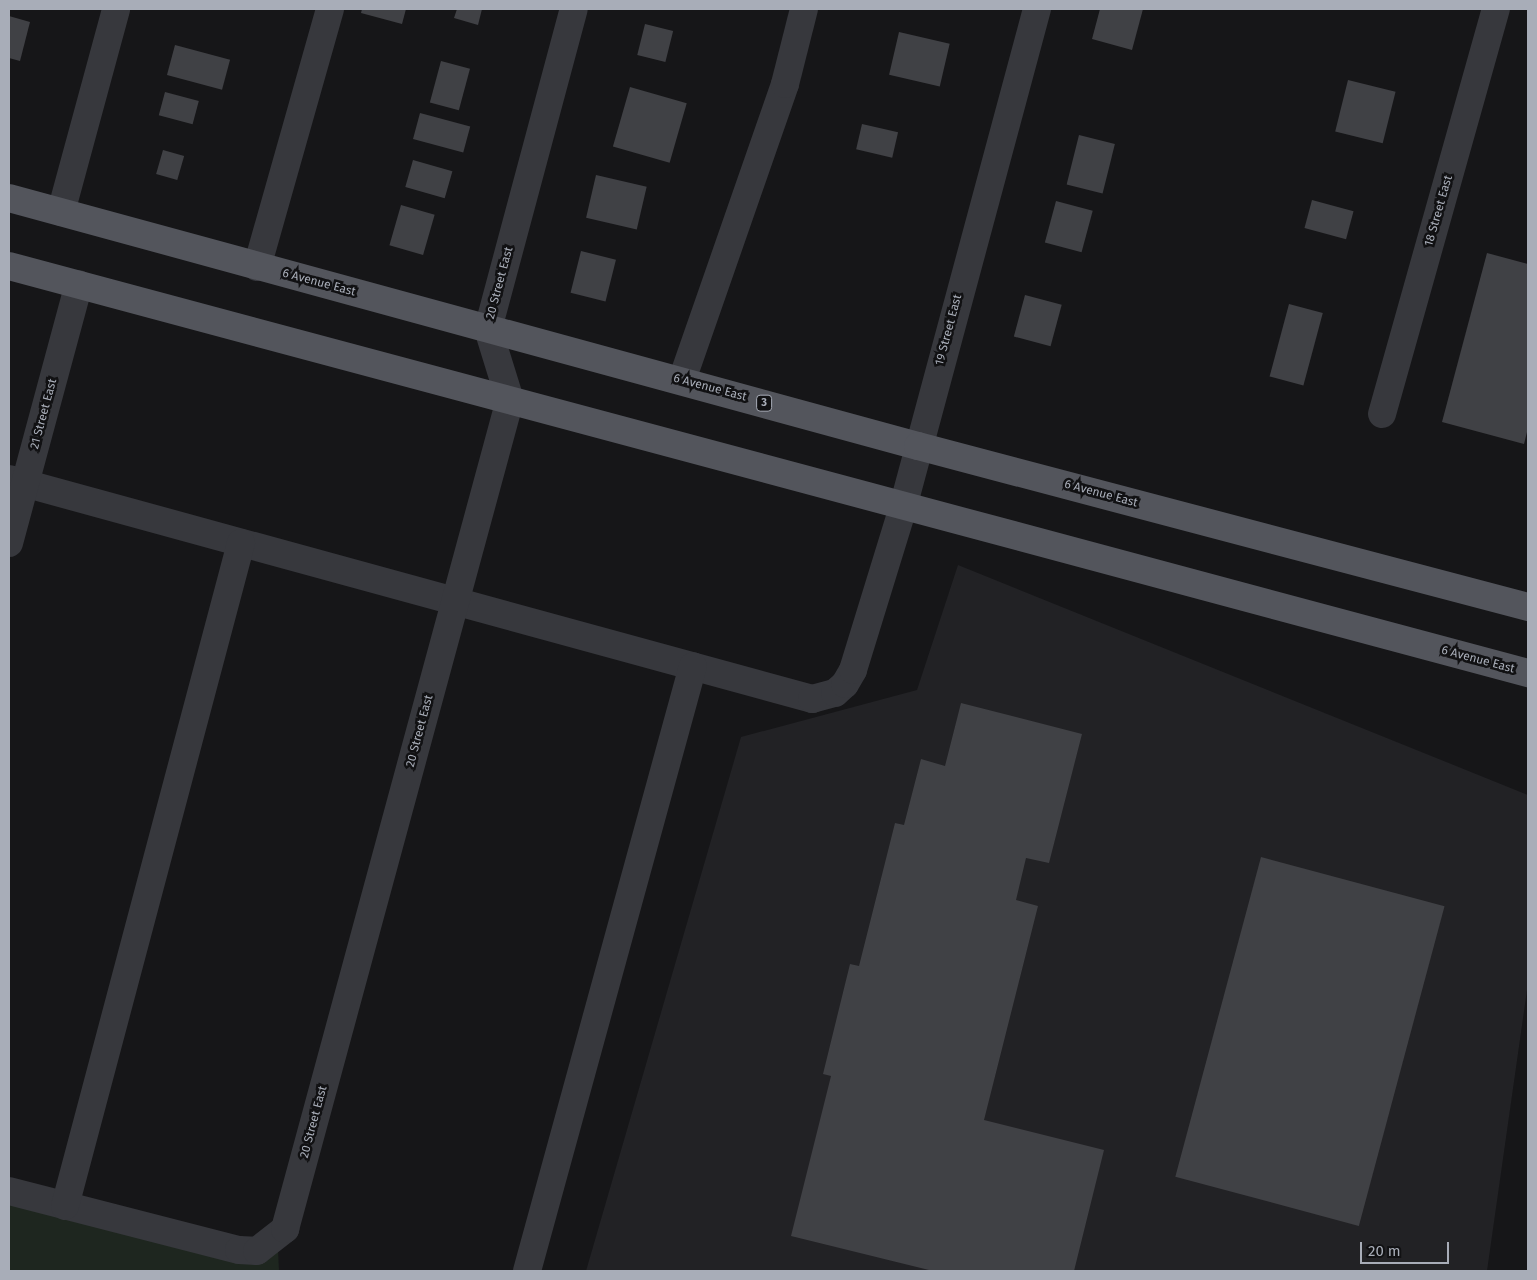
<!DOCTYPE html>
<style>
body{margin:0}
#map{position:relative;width:1537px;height:1280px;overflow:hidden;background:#161618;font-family:"Fira Sans",sans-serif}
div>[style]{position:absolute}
.built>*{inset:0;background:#222225}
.green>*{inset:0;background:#1e261f}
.building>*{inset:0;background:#404145;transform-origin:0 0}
.minor>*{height:28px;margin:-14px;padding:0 14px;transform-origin:14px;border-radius:14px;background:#37383d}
.major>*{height:28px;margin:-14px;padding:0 14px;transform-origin:14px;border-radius:14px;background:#53555c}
span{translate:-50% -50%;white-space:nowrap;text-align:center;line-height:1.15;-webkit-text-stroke:5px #111113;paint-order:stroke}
.shield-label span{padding:1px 4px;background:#111113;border:1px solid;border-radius:4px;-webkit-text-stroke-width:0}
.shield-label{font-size:11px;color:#a8adb8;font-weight:700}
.street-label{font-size:12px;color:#a8adb8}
.frame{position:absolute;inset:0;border:10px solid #a8adb8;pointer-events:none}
.scale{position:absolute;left:1360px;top:1242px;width:89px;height:22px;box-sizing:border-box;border:2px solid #a8adb8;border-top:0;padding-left:6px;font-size:15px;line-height:18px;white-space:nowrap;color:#a8adb8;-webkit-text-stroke:4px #111113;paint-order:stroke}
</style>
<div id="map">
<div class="built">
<i style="clip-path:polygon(958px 565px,1528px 795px,1528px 983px,1487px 1271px,586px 1271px,741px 737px,917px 690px)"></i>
</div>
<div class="green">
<i style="clip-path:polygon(9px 1182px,278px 1249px,279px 1271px,9px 1271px)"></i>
</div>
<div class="building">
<i style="clip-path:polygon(362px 9px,406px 9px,402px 24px,361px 13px)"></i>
<i style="clip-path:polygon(457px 9px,482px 9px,478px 25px,454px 18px)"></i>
<i style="clip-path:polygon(1100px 9px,1143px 9px,1132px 50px,1092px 39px)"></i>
<i style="clip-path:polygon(9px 16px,30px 22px,20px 61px,9px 58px)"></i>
<i style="left:645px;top:24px;width:29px;height:32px;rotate:14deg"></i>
<i style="left:899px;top:32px;width:52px;height:44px;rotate:13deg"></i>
<i style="left:175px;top:45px;width:57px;height:31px;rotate:15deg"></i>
<i style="left:441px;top:61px;width:30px;height:43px;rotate:15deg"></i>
<i style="left:1348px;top:80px;width:49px;height:53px;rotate:14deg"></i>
<i style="left:630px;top:87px;width:59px;height:62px;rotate:16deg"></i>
<i style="left:165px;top:92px;width:35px;height:24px;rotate:15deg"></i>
<i style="left:420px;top:113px;width:52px;height:27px;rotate:15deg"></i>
<i style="left:862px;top:124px;width:37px;height:26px;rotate:13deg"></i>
<i style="left:1079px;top:135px;width:37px;height:51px;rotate:14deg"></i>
<i style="left:163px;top:150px;width:22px;height:25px;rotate:16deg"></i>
<i style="left:413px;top:160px;width:41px;height:28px;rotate:16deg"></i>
<i style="left:596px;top:175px;width:52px;height:44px;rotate:13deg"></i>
<i style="left:1312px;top:200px;width:43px;height:29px;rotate:15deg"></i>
<i style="left:1056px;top:201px;width:38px;height:43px;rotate:15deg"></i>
<i style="left:401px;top:205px;width:35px;height:42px;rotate:16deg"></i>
<i style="left:581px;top:251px;width:36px;height:43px;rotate:14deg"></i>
<i style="clip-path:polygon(1487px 253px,1528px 264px,1528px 428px,1524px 444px,1442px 422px)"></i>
<i style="left:1025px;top:295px;width:38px;height:43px;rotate:15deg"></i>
<i style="left:1289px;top:304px;width:35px;height:75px;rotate:15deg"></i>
<i style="clip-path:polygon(961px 703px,1082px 734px,1049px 863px,1026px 858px,1016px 900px,1038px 906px,984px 1120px,1104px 1150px,1074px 1271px,933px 1271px,791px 1236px,831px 1076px,823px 1074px,850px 964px,859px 966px,895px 823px,904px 825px,921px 759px,945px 766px)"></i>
<i style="left:1261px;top:857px;width:190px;height:331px;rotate:15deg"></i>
</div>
<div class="minor">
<i style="left:61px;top:212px;width:210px;rotate:-74.8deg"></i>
<i style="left:257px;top:267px;width:268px;rotate:-74.2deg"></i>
<i style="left:682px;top:380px;width:313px;rotate:-70.8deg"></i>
<i style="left:785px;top:84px;width:77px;rotate:-75.8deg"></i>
<i style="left:1382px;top:414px;width:421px;rotate:-74.3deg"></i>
<i style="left:9px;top:479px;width:833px;rotate:15.32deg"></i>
<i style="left:812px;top:699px;width:24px;rotate:-15deg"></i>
<i style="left:835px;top:693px;width:13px;rotate:-42deg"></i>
<i style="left:845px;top:684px;width:16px;rotate:-60deg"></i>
<i style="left:853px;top:670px;width:170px;rotate:-72.9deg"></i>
<i style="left:903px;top:507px;width:516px;rotate:-74.94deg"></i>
<i style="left:9px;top:543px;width:268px;rotate:-74.9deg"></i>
<i style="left:9px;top:1191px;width:237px;rotate:14.4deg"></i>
<i style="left:239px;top:1250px;width:18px;rotate:3deg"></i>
<i style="left:257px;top:1251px;width:36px;rotate:-38deg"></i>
<i style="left:285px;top:1229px;width:859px;rotate:-74.82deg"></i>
<i style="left:510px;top:400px;width:74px;rotate:-107.2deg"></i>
<i style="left:488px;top:329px;width:331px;rotate:-75deg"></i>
<i style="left:65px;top:1206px;width:686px;rotate:-75.13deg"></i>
<i style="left:527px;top:1271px;width:627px;rotate:-74.66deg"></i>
</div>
<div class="major">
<i style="left:9px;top:198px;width:942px;rotate:15.26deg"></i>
<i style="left:918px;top:446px;width:631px;rotate:14.79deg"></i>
<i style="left:9px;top:266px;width:1573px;rotate:15deg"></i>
</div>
<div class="shield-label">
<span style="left:764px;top:403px">3</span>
</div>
<div class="street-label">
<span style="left:1439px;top:211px;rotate:-74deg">18 Street East</span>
<span style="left:319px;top:283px;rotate:15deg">6 Avenue East</span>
<span style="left:500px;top:283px;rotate:-75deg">20 Street East</span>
<span style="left:949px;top:330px;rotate:-75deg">19 Street East</span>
<span style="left:710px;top:388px;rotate:15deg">6 Avenue East</span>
<span style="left:44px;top:414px;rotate:-75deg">21 Street East</span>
<span style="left:1101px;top:494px;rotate:15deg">6 Avenue East</span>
<span style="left:1478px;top:660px;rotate:15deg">6 Avenue East</span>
<span style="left:420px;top:731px;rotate:-75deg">20 Street East</span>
<span style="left:314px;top:1122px;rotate:-75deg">20 Street East</span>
</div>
<div class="frame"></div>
<div class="scale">20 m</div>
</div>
